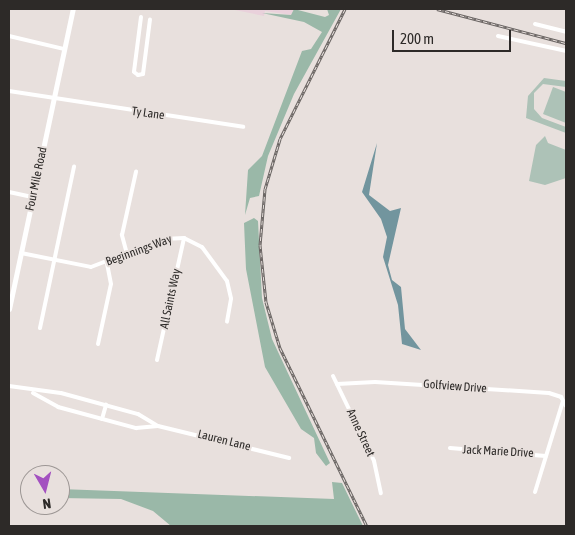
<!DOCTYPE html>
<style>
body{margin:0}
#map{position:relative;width:575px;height:535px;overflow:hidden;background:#e8e0dd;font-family:"Asap Condensed",sans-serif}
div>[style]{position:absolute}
.industrial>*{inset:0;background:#e9d1db}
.green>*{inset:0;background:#adc2b7}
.forest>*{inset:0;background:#9ab8a8}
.water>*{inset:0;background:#72959e}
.street>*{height:4px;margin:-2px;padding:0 2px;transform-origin:2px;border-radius:2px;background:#fff}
.secondary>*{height:5px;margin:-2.5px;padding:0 2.5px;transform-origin:2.5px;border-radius:2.5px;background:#fff}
.rail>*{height:3px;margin-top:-1.5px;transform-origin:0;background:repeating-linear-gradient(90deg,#e8e0dd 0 4px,#676260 0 8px);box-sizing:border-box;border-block:1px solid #676260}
span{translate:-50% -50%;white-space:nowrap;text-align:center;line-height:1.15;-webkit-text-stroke:4px #e8e0dd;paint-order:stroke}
.street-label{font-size:12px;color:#2d2a28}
.frame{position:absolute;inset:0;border:10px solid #2d2a28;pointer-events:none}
.north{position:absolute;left:20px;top:465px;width:50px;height:50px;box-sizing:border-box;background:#e8e0dd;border:1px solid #9d9795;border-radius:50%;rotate:172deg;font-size:14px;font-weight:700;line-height:20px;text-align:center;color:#2d2a28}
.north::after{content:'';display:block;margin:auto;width:18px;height:22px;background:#a351c0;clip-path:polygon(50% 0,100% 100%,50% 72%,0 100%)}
.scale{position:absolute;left:392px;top:30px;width:119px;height:22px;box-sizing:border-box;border:2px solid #2d2a28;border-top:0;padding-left:6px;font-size:15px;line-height:18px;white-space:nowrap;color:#2d2a28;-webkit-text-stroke:4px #e8e0dd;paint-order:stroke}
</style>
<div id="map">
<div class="industrial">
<i style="clip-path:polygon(230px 9px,294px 9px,291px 15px,265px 11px,264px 16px)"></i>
</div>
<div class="green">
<i style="clip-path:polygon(544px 78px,566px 81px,566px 87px,543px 84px,534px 93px,534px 109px,542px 118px,566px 127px,566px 133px,526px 118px,528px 96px)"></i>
<i style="clip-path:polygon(553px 87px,566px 92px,566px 123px,543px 114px)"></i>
<i style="clip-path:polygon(545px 136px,548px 143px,566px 150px,566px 178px,545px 185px,529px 181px,536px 145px)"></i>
</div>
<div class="forest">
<i style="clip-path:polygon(294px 9px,325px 17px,329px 15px,327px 9px,341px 9px,294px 94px,268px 156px,259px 196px,250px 198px,245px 215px,248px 170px,262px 156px,302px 51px,311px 49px,322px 32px,304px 22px,262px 13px,291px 15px)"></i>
<i style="clip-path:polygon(254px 218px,258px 221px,262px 298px,272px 339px,330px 463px,326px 466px,316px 453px,314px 438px,301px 429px,265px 367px,246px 269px,244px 223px)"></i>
<i style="clip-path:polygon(332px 482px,342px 483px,363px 526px,171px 526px,153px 511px,121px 499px,60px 498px,60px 489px,334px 499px)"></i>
</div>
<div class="water">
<i style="clip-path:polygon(377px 143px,369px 195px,390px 211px,401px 208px,388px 265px,392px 280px,401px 287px,405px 329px,421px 350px,402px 344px,398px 305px,383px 257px,387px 237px,381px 219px,362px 192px)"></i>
</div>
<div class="street">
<i style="left:141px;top:17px;width:55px;rotate:97.3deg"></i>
<i style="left:134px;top:72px;width:5px;rotate:37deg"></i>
<i style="left:138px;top:75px;width:5px;rotate:-11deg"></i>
<i style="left:143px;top:74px;width:55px;rotate:-82.7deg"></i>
<i style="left:535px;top:24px;width:32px;rotate:14deg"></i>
<i style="left:9px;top:36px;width:57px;rotate:13.3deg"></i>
<i style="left:498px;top:36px;width:70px;rotate:12.4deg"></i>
<i style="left:9px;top:91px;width:237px;rotate:8.7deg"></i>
<i style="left:9px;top:192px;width:25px;rotate:12deg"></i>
<i style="left:21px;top:253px;width:71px;rotate:11.3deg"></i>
<i style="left:91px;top:267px;width:78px;rotate:-21deg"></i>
<i style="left:164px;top:239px;width:20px;rotate:-3deg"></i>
<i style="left:184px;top:238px;width:20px;rotate:27deg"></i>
<i style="left:202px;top:247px;width:42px;rotate:53.7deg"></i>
<i style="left:227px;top:281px;width:18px;rotate:77deg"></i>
<i style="left:231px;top:299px;width:23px;rotate:100deg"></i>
<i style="left:127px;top:254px;width:20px;rotate:-105deg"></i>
<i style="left:122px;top:235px;width:65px;rotate:-77.5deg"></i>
<i style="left:40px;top:328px;width:165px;rotate:-78.1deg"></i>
<i style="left:98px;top:344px;width:61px;rotate:-77.8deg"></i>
<i style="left:111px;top:284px;width:21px;rotate:-101deg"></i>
<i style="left:157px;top:360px;width:125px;rotate:-77.5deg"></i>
<i style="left:333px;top:376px;width:94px;rotate:64.2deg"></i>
<i style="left:374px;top:461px;width:33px;rotate:78deg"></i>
<i style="left:337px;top:384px;width:38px;rotate:-3deg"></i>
<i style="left:375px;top:382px;width:174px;rotate:3.6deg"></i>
<i style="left:549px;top:393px;width:13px;rotate:18deg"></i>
<i style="left:561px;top:397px;width:10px;rotate:61deg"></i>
<i style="left:9px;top:386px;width:52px;rotate:7.7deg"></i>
<i style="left:61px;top:393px;width:80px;rotate:15.3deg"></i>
<i style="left:138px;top:414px;width:23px;rotate:31deg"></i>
<i style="left:158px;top:426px;width:135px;rotate:13.7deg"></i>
<i style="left:33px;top:393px;width:29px;rotate:29deg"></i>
<i style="left:58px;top:407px;width:81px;rotate:15.1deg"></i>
<i style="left:136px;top:428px;width:22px;rotate:-5deg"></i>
<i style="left:102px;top:419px;width:15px;rotate:-74deg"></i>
<i style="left:450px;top:448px;width:96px;rotate:4.8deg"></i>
<i style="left:535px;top:492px;width:95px;rotate:-72.9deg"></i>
</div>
<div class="secondary">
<i style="left:9px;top:309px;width:307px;rotate:-78deg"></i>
</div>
<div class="rail">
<i style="left:345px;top:9px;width:145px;rotate:116.6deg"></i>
<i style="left:280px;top:139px;width:52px;rotate:106.7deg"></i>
<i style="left:265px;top:189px;width:56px;rotate:95.1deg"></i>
<i style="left:260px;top:245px;width:57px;rotate:84deg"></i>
<i style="left:266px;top:302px;width:48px;rotate:73.1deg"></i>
<i style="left:280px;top:348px;width:198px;rotate:64deg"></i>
<i style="left:437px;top:9px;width:133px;rotate:14.8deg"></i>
</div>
<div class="street-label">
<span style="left:148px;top:114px;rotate:8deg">Ty Lane</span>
<span style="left:37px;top:179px;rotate:-78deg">Four Mile Road</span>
<span style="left:139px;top:251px;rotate:-20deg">Beginnings Way</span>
<span style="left:171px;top:299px;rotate:-78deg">All Saints Way</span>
<span style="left:455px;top:387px;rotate:4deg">Golfview Drive</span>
<span style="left:360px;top:433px;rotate:65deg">Anne Street</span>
<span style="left:224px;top:441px;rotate:14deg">Lauren Lane</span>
<span style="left:498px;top:452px;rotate:3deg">Jack Marie Drive</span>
</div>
<div class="frame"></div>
<div class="north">N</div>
<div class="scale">200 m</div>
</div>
